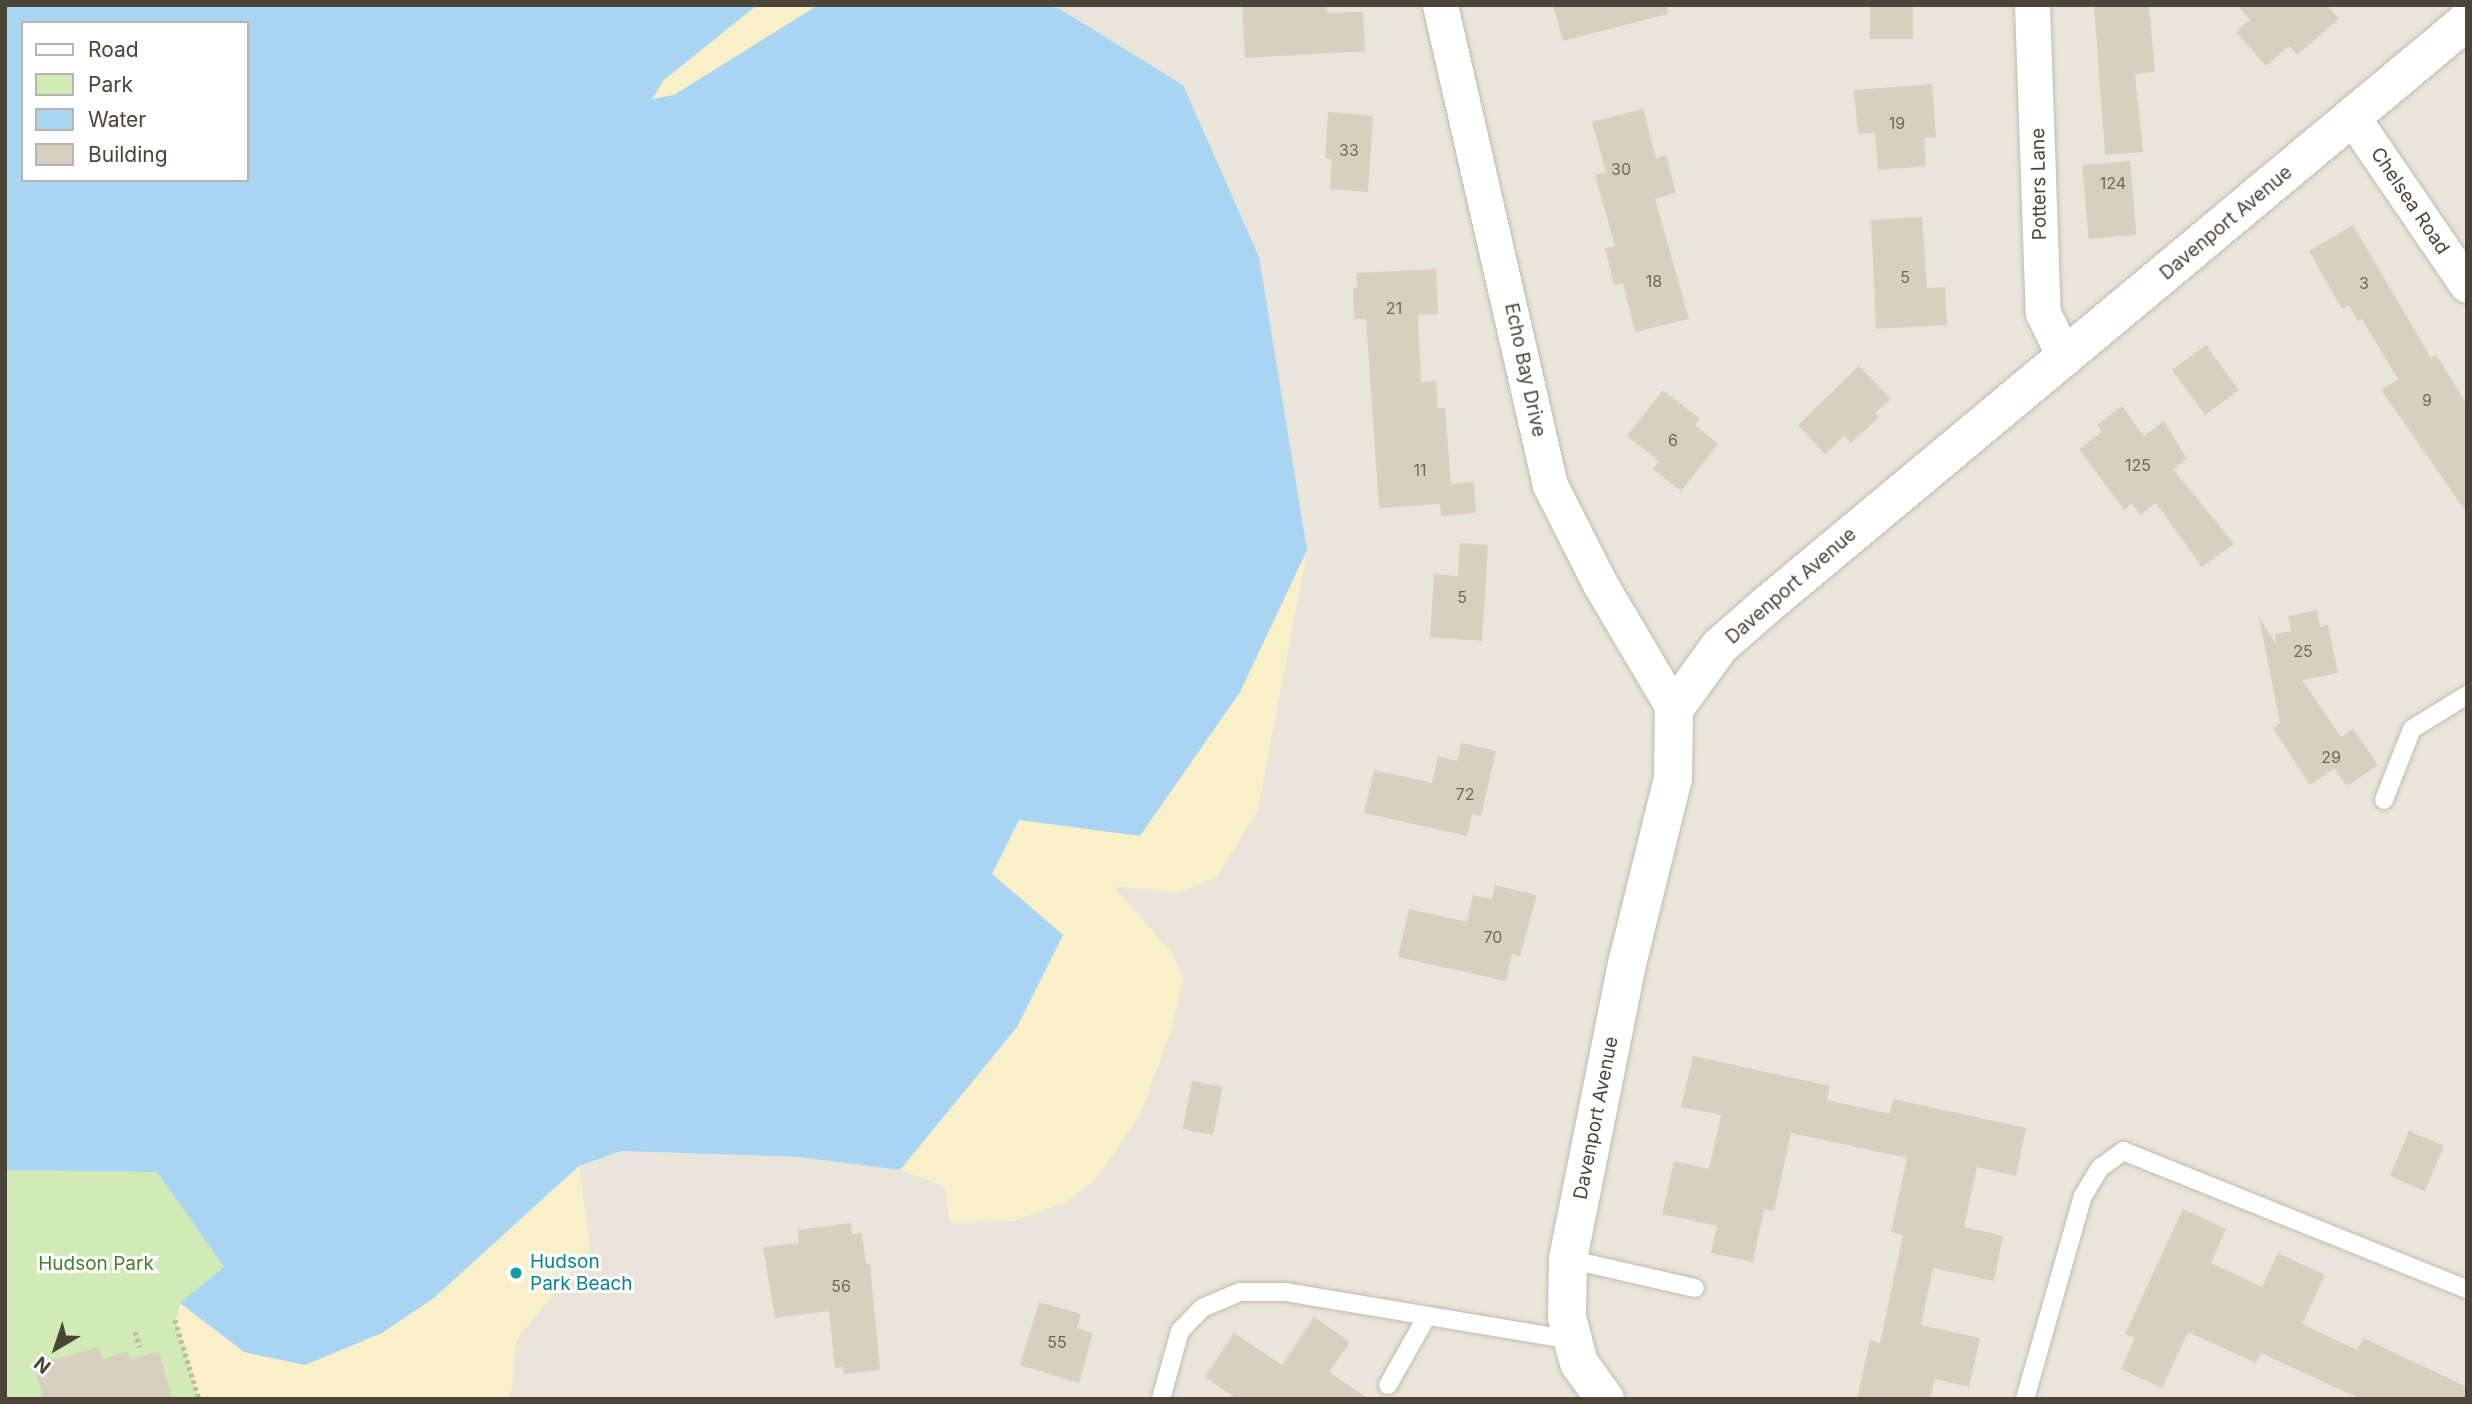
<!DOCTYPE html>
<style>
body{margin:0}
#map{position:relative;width:2472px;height:1404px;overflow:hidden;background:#f6f3ec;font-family:Inter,sans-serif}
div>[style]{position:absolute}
.residential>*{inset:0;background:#eae5da}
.green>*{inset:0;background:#d2eab5}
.sand>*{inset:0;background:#f9efc9}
.water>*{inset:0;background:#a9d4f2}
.building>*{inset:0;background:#d8cfc1;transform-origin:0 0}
.path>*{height:4.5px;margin-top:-2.25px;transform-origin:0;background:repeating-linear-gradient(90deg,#c4b79f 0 3.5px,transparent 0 7px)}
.roads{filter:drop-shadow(0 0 2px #c2bbae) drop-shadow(0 0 2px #c2bbae)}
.service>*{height:18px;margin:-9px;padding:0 9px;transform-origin:9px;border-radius:9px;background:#fff}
.minor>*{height:35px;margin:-17.5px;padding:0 17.5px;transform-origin:17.5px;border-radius:17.5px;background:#fff}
.tertiary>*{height:38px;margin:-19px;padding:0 19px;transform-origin:19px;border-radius:19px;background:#fff}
.dots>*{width:19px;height:19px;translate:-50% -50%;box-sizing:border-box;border:4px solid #fff;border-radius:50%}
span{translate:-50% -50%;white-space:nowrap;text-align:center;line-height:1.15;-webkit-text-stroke:6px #fff;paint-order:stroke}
.number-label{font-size:16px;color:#6e675b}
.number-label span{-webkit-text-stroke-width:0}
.street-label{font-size:19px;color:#4b4439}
.culture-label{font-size:19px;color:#0d838f}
.left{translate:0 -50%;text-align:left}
.park-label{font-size:19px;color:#4a7f2a}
.frame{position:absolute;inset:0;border:7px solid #4b4439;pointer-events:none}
.legend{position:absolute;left:21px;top:21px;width:228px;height:161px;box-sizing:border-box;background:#fff;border:2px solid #b7b4b0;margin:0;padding:9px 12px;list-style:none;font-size:21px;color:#4b4439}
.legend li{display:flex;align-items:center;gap:14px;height:35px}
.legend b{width:35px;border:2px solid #b7b4b0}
.north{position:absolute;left:21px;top:1313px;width:70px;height:70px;-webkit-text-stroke:5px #fff;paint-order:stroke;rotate:219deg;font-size:19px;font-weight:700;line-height:28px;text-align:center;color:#4b4439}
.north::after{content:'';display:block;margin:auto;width:24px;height:32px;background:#4b4439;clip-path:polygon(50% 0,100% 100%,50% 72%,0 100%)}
</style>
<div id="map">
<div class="residential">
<i style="clip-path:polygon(1036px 5px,2467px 5px,2467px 1399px,505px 1399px,511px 1392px,516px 1340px,590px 1249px,579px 1166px,622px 1151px,798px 1157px,900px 1170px,945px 1186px,950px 1222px,1064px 1203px,1094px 1181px,1140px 1115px,1172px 1027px,1183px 978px,1170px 951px,1113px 886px,1179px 892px,1058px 8px)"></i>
</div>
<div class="green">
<i style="clip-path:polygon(5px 1170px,157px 1172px,224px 1267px,201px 1399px,5px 1399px)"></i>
</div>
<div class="sand">
<i style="clip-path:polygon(757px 5px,818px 5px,674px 95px,651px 99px,664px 80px)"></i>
<i style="clip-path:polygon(1307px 550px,1258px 810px,1217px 877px,1179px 892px,1113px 886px,1170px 951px,1183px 978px,1172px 1027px,1140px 1115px,1094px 1181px,1064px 1203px,1014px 1221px,950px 1223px,945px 1186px,900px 1170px,1017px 1027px,992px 873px,1020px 820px,1240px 692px)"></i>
<i style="clip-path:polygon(579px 1166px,590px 1249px,516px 1340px,511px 1392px,505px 1399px,199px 1399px,176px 1320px,180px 1303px,244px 1352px,305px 1365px,382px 1333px,435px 1297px)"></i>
</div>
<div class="water">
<i style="clip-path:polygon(evenodd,5px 5px,757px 5px,664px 80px,652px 99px,674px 95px,818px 5px,1036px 5px,1058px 8px,1183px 85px,1259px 257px,1307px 550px,1240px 692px,1140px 836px,1019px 820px,992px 874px,1063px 935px,1017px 1027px,900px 1170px,798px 1157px,621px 1151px,579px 1166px,435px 1297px,382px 1333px,305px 1365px,244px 1352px,180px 1303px,224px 1267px,157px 1172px,5px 1170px,5px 5px,23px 23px,247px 23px,247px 180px,23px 180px,23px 23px)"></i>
</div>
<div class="building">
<i style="clip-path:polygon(1242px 5px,1327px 5px,1327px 13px,1363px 12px,1365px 51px,1245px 58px)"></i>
<i style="clip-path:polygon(1553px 5px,1667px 5px,1668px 14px,1563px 41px)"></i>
<i style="left:1870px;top:5px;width:43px;height:34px"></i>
<i style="clip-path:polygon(2094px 5px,2149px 5px,2155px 72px,2135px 74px,2143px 152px,2105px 155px)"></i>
<i style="clip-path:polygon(2237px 5px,2327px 5px,2339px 19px,2297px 55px,2289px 46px,2266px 66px,2236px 32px,2250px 20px)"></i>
<i style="clip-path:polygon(1932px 84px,1936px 137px,1924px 138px,1926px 166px,1878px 170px,1875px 133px,1858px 134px,1854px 90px)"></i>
<i style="clip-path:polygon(1643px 109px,1656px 158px,1666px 155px,1676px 193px,1655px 199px,1689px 319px,1635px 332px,1623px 283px,1614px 285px,1605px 248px,1615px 246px,1595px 175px,1606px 172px,1592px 122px)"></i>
<i style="clip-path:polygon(1328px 112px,1373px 116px,1368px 192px,1330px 189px,1332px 159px,1325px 158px)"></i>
<i style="left:2130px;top:161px;width:74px;height:48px;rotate:85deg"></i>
<i style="clip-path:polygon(1922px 217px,1927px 288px,1945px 287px,1947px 325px,1876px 329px,1871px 220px)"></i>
<i style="clip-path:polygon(2353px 225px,2431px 358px,2436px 355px,2467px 404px,2467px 513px,2381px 390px,2398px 379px,2362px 319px,2358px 321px,2349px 305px,2342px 309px,2309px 251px)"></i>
<i style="clip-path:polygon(1436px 269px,1438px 314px,1418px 315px,1421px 382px,1436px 381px,1438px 408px,1445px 408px,1451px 484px,1474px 482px,1476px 513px,1441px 516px,1440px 504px,1379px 508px,1366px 319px,1354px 319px,1353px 288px,1357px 288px,1356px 273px)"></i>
<i style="left:2206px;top:345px;width:56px;height:42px;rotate:54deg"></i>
<i style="clip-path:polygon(1859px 366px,1891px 399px,1875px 413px,1879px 417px,1851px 443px,1844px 436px,1825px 454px,1798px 425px)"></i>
<i style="clip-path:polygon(1663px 390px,1700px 419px,1695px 425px,1718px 444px,1681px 491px,1653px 469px,1659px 461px,1627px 436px)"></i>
<i style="clip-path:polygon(2122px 406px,2144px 436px,2164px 421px,2187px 459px,2173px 469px,2234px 544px,2202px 567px,2156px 503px,2140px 515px,2132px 504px,2124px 510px,2079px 449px,2102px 432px,2097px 425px)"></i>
<i style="clip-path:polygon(1460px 543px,1488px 545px,1482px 641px,1430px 637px,1434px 574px,1458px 576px)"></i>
<i style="clip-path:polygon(2317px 610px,2320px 627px,2328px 625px,2338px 673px,2302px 680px,2341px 737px,2353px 729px,2378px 765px,2347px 786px,2334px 769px,2310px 785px,2273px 728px,2280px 723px,2259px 618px,2277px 645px,2275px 634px,2291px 631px,2288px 616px)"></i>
<i style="clip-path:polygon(1461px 743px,1496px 751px,1481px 816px,1472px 814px,1467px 836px,1364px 813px,1374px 770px,1432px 783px,1438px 756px,1457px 761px)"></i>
<i style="clip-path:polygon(1495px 885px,1537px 895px,1520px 956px,1512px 954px,1506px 981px,1398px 957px,1409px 909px,1467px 922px,1473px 895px,1492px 899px)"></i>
<i style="clip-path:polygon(1693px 1056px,1830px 1086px,1827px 1100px,1890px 1114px,1893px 1099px,2026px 1128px,2016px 1176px,1977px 1167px,1964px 1227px,2003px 1236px,1994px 1281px,1933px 1268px,1921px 1325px,1980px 1338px,1969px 1387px,1935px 1379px,1930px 1399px,1857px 1399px,1870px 1340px,1880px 1343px,1903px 1235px,1891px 1232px,1907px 1158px,1791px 1133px,1774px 1211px,1764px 1209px,1753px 1262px,1711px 1253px,1717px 1226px,1662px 1214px,1674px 1161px,1709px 1169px,1721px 1115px,1681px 1107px)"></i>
<i style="left:1192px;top:1081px;width:31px;height:49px;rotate:11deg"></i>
<i style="left:2409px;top:1131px;width:38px;height:49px;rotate:23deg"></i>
<i style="clip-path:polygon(2183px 1209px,2226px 1229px,2211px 1263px,2262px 1287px,2278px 1253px,2325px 1275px,2302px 1324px,2357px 1350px,2363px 1338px,2467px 1387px,2467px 1399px,2361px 1399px,2261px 1353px,2256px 1363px,2188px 1332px,2162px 1388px,2121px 1369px,2135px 1338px,2125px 1334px)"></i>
<i style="clip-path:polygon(851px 1223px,852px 1234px,862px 1233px,866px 1264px,870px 1264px,880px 1370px,844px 1374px,843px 1367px,835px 1368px,829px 1311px,775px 1318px,763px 1247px,799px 1243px,798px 1230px)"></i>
<i style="clip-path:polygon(1039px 1302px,1081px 1314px,1077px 1328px,1093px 1333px,1079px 1383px,1020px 1365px)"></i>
<i style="clip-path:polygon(1314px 1317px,1350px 1342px,1329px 1372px,1369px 1399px,1237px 1399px,1205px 1377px,1234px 1333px,1282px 1365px)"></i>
<i style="clip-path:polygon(99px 1347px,102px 1359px,128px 1352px,130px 1359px,159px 1352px,172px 1399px,43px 1399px,34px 1365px)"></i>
</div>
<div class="path">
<i style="left:175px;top:1320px;width:83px;rotate:73.1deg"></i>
<i style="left:135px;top:1332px;width:16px;rotate:72deg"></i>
</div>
<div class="roads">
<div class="service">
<i style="left:2384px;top:800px;width:76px;rotate:-68.5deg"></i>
<i style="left:2412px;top:729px;width:65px;rotate:-31.7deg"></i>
<i style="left:1568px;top:1259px;width:130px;rotate:12.9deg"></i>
<i style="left:1388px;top:1385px;width:79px;rotate:-60.5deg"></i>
<i style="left:1161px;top:1399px;width:71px;rotate:-74.4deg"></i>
<i style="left:1180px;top:1331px;width:32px;rotate:-46deg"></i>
<i style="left:1202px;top:1308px;width:41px;rotate:-22.8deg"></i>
<i style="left:1240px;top:1292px;width:46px"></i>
<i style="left:1286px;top:1292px;width:291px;rotate:9.5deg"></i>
<i style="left:2025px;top:1399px;width:211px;rotate:-74.1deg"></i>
<i style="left:2083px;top:1196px;width:33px;rotate:-59deg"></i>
<i style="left:2100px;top:1168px;width:29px;rotate:-36deg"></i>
<i style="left:2123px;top:1151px;width:371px;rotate:21.9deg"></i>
</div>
<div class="minor">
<i style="left:1440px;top:5px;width:492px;rotate:77.1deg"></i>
<i style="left:1550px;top:485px;width:111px;rotate:63.2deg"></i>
<i style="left:1600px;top:584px;width:145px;rotate:59.4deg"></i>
<i style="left:2032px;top:5px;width:308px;rotate:88deg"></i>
<i style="left:2043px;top:313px;width:50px;rotate:63.9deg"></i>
<i style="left:2353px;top:118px;width:202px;rotate:55.7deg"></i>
</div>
<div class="tertiary">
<i style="left:1605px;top:1399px;width:44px;rotate:-125.8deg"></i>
<i style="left:1579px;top:1363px;width:24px;rotate:-105deg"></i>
<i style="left:1573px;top:1340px;width:23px;rotate:-105deg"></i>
<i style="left:1567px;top:1318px;width:59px;rotate:-89deg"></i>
<i style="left:1568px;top:1259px;width:305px;rotate:-78.7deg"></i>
<i style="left:1628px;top:960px;width:187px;rotate:-76.1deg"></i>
<i style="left:1673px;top:778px;width:69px;rotate:-89.2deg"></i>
<i style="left:1674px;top:709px;width:78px;rotate:-53.9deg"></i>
<i style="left:1720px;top:646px;width:64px;rotate:-41.2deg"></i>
<i style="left:1768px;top:604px;width:910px;rotate:-39.83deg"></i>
</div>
</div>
<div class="dots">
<i style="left:516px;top:1273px;background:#0f9aa8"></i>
</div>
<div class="number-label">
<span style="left:1897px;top:123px">19</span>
<span style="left:1349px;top:150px">33</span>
<span style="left:1621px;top:169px">30</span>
<span style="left:2113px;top:183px">124</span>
<span style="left:1905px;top:277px">5</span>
<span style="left:1654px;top:281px">18</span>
<span style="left:2364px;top:283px">3</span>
<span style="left:1394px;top:308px">21</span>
<span style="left:2427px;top:400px">9</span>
<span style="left:1673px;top:440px">6</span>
<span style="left:2138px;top:465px">125</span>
<span style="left:1420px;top:470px">11</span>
<span style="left:1462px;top:597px">5</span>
<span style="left:2303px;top:651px">25</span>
<span style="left:2331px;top:757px">29</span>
<span style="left:1465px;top:794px">72</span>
<span style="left:1493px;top:937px">70</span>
<span style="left:841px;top:1286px">56</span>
<span style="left:1057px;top:1342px">55</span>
</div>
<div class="street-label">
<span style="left:2039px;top:184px;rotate:-91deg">Potters Lane</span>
<span style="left:2410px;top:201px;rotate:56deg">Chelsea Road</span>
<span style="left:2226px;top:223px;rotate:-40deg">Davenport Avenue</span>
<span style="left:1525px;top:370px;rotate:78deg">Echo Bay Drive</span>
<span style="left:1791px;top:586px;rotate:-41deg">Davenport Avenue</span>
<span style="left:1596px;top:1118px;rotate:-79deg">Davenport Avenue</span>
</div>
<div class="culture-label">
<span class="left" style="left:530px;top:1273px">Hudson<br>Park Beach</span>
</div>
<div class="park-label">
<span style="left:96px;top:1264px">Hudson Park</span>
</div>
<div class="frame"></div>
<ul class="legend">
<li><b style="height:9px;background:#fff"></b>Road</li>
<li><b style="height:19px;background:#d2eab5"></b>Park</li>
<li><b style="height:19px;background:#a9d4f2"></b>Water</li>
<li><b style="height:19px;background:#d8cfc1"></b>Building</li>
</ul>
<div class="north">N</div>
</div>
